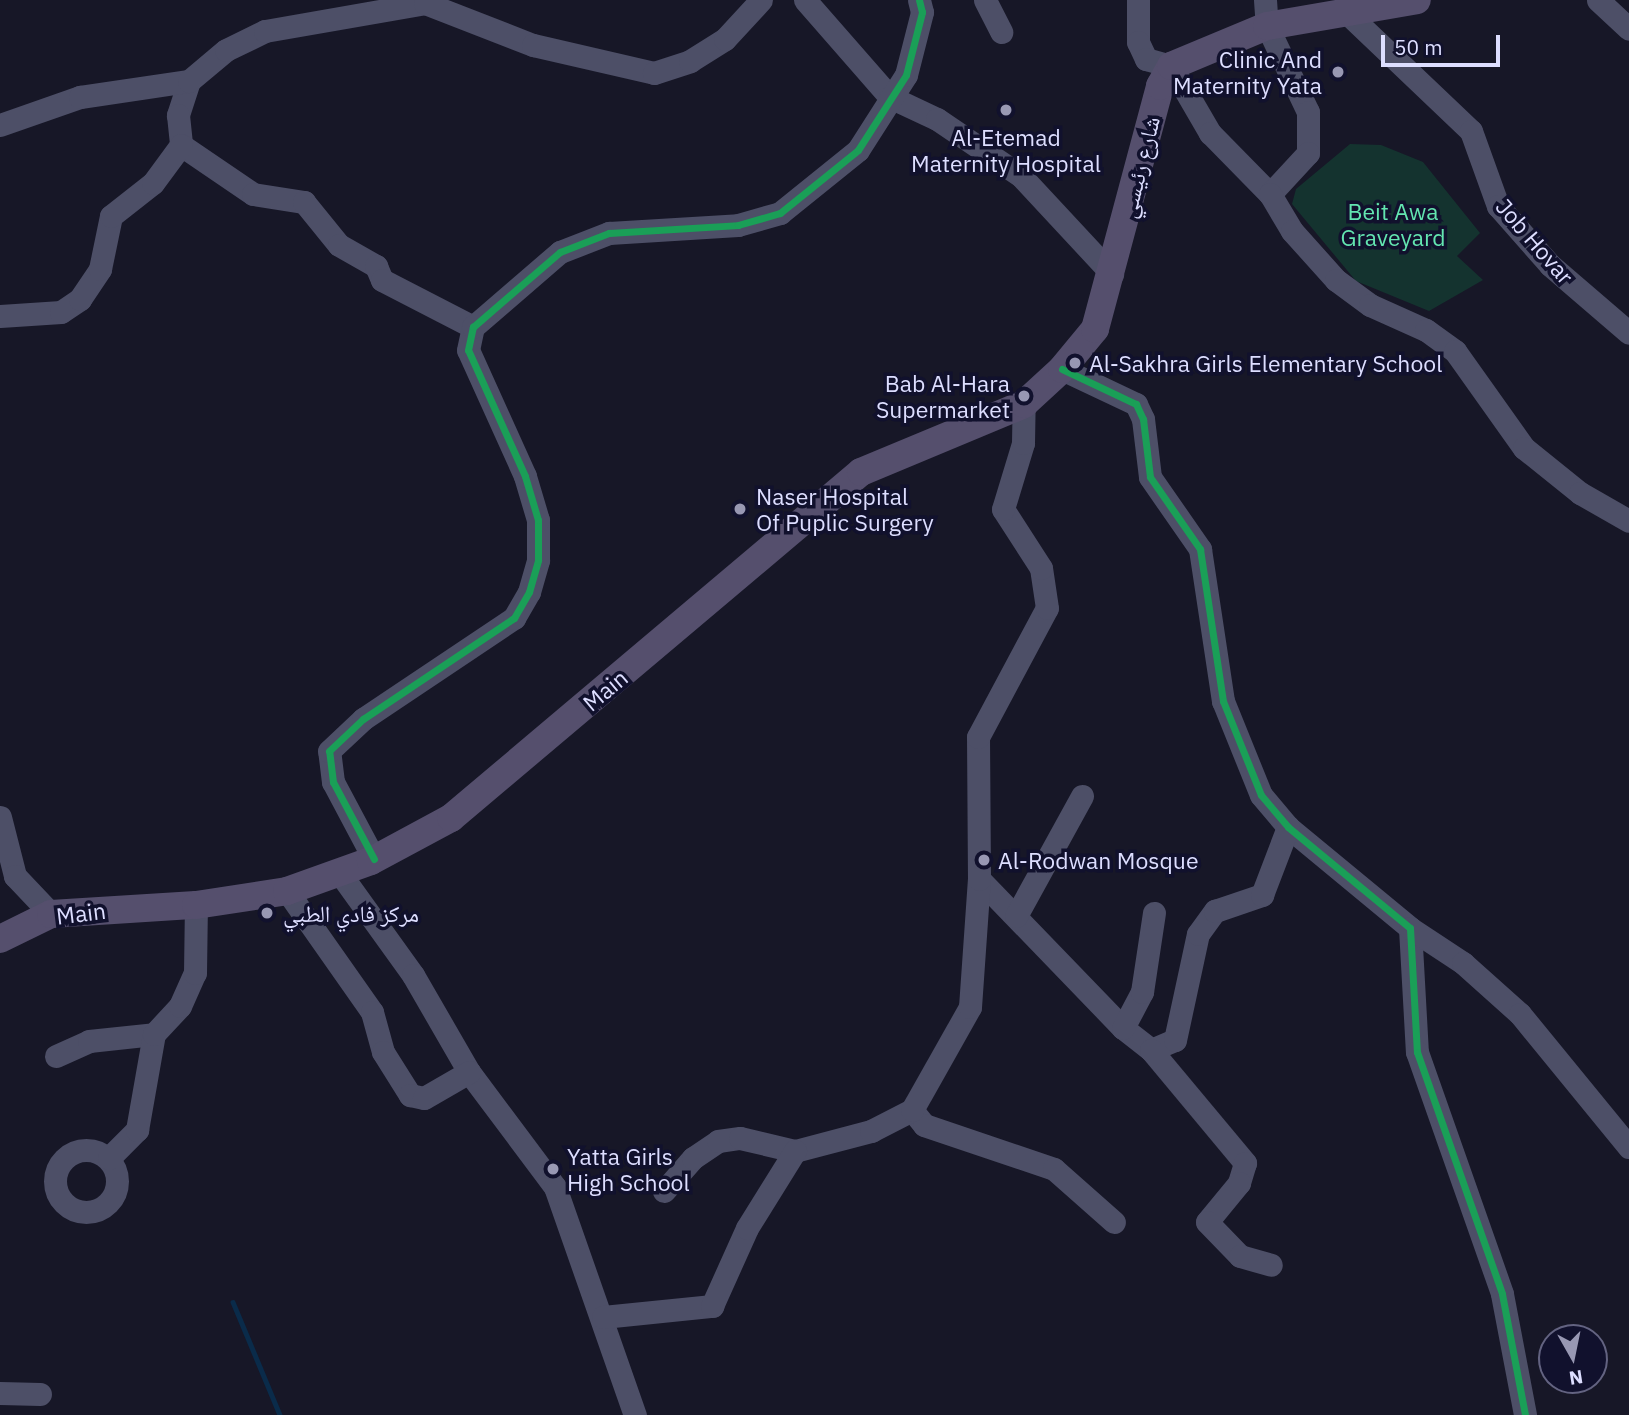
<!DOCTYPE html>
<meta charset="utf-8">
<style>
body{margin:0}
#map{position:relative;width:1629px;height:1415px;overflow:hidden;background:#171727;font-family:"IBM Plex Sans","Noto Naskh Arabic",sans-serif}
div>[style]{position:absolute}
.green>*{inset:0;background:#14332f}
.stream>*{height:4.5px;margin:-2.25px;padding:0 2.25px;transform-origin:2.25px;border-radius:2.25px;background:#0a2b4a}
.minor>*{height:23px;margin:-11.5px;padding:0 11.5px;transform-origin:11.5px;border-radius:11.5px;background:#4d4f67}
.minor>.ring{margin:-11.5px;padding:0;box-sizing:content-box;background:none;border:23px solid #4d4f67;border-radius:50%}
.major>*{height:28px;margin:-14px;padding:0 14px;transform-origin:14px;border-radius:14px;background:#554f6d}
.cycleway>*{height:7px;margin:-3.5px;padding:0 3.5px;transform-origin:3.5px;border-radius:3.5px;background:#1a9f57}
.dots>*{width:19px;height:19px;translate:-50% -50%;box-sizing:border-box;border:4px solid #11112d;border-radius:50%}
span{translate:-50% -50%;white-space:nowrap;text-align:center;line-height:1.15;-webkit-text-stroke:7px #11112d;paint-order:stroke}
.poi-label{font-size:23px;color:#dddeff}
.right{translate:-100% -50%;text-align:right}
.left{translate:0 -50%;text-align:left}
.street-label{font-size:23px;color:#dddeff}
.park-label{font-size:23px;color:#63e5b0}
.north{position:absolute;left:1538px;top:1324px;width:70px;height:70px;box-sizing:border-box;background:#11112d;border:2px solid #636381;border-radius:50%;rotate:171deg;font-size:19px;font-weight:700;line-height:28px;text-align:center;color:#dddeff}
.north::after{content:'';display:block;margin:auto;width:24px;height:32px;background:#9898b3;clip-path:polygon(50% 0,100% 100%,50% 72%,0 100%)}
.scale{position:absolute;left:1381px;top:35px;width:119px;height:32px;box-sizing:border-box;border:4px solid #dddeff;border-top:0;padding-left:9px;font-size:21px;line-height:24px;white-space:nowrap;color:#dddeff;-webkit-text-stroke:5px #11112d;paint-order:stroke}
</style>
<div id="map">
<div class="green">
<i style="clip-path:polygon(1350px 144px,1381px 145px,1423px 162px,1480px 233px,1457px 256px,1483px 280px,1429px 311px,1356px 281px,1292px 204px,1296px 189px)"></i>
</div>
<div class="stream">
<i style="left:233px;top:1302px;width:122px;rotate:67.4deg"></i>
</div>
<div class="minor">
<i style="left:805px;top:0;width:129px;rotate:48.8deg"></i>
<i style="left:890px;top:97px;width:52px;rotate:25.1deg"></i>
<i style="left:937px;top:119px;width:102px;rotate:34.2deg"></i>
<i style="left:1021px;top:176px;width:134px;rotate:47.1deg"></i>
<i style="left:985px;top:0;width:36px;rotate:63deg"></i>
<i style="left:1138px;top:0;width:42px;rotate:90deg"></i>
<i style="left:1138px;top:42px;width:19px;rotate:65deg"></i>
<i style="left:1146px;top:59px;width:26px;rotate:16deg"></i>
<i style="left:1171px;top:66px;width:78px;rotate:59.8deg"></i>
<i style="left:1210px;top:133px;width:86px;rotate:45.5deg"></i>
<i style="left:1265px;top:0;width:26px;rotate:86deg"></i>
<i style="left:1267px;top:26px;width:95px;rotate:64.5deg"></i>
<i style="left:1308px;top:112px;width:41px;rotate:90deg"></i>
<i style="left:1308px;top:153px;width:56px;rotate:132.8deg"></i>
<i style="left:1270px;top:194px;width:43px;rotate:59.3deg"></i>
<i style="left:1292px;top:231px;width:66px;rotate:48.1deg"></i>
<i style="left:1336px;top:280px;width:42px;rotate:36.3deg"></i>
<i style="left:1370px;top:305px;width:61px;rotate:24.1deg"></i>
<i style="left:1426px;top:330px;width:36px;rotate:36deg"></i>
<i style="left:1455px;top:351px;width:119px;rotate:54.6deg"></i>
<i style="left:1524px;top:448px;width:72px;rotate:38.8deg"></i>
<i style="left:1580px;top:493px;width:56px;rotate:29.7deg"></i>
<i style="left:1598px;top:0;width:42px;rotate:43.1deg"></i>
<i style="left:1347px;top:13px;width:171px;rotate:43.6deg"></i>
<i style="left:1471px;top:131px;width:80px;rotate:70.2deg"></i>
<i style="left:1498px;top:206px;width:79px;rotate:48.6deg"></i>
<i style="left:1550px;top:265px;width:104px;rotate:40.7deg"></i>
<i style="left:189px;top:81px;width:36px;rotate:108deg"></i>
<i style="left:178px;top:115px;width:30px;rotate:84deg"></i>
<i style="left:181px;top:145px;width:87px;rotate:34.2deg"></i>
<i style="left:253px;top:194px;width:52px;rotate:8.9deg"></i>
<i style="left:304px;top:202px;width:55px;rotate:50.9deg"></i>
<i style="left:339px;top:245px;width:43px;rotate:29.6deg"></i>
<i style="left:376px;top:266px;width:15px;rotate:67deg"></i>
<i style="left:382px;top:280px;width:102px;rotate:27.3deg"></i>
<i style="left:0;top:125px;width:85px;rotate:-19.3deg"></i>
<i style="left:80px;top:97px;width:110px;rotate:-8.4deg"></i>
<i style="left:189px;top:81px;width:48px;rotate:-40deg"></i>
<i style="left:226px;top:50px;width:43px;rotate:-26deg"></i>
<i style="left:265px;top:31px;width:162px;rotate:-9.9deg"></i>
<i style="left:425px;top:3px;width:116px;rotate:21.3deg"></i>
<i style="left:533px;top:45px;width:124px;rotate:13deg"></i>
<i style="left:654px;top:73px;width:38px;rotate:-18deg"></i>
<i style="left:690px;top:61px;width:41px;rotate:-32.2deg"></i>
<i style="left:725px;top:39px;width:53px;rotate:-47.3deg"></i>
<i style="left:0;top:316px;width:61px;rotate:-3.8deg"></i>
<i style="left:61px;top:312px;width:23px;rotate:-34deg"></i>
<i style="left:80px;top:299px;width:36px;rotate:-56deg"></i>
<i style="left:100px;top:269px;width:54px;rotate:-78.3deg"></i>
<i style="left:111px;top:216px;width:53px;rotate:-38.2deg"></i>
<i style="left:153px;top:183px;width:47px;rotate:-53.6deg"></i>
<i style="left:1062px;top:369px;width:82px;rotate:25.3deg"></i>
<i style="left:1136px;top:404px;width:17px;rotate:65deg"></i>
<i style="left:1143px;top:419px;width:58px;rotate:83.1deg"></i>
<i style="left:1150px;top:477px;width:88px;rotate:55.2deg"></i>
<i style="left:1200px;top:549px;width:154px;rotate:81.4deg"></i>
<i style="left:1223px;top:701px;width:101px;rotate:68deg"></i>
<i style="left:1261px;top:795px;width:42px;rotate:49.8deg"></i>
<i style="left:1288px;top:827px;width:158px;rotate:39.6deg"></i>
<i style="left:1410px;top:928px;width:124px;rotate:86.8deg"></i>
<i style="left:1417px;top:1052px;width:256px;rotate:70.6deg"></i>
<i style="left:1502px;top:1294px;width:123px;rotate:79.2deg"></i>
<i style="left:0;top:817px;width:61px;rotate:75.7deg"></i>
<i style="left:15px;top:876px;width:52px;rotate:46.5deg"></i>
<i style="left:374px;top:859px;width:87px;rotate:-118deg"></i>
<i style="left:333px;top:782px;width:31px;rotate:-97deg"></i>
<i style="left:329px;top:751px;width:47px;rotate:-43.3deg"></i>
<i style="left:363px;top:719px;width:182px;rotate:-33.8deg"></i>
<i style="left:514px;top:618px;width:30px;rotate:-60deg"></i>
<i style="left:529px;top:592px;width:33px;rotate:-74deg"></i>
<i style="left:538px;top:560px;width:40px;rotate:-90deg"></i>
<i style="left:538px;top:520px;width:46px;rotate:-106.5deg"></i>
<i style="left:525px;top:476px;width:138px;rotate:-114.3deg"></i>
<i style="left:468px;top:350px;width:24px;rotate:-78deg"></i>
<i style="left:473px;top:327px;width:115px;rotate:-40.8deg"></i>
<i style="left:560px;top:252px;width:53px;rotate:-21.2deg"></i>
<i style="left:609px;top:233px;width:129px;rotate:-3.5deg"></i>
<i style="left:738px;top:225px;width:44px;rotate:-15.9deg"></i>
<i style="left:780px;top:213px;width:100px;rotate:-38.9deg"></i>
<i style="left:858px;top:150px;width:89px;rotate:-57.4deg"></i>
<i style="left:906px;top:75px;width:65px;rotate:-75.7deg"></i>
<i style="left:922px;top:12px;width:12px;rotate:-104deg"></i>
<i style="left:339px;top:872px;width:127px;rotate:54.3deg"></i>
<i style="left:413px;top:975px;width:112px;rotate:60deg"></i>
<i style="left:469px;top:1072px;width:144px;rotate:53.2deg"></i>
<i style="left:555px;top:1187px;width:242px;rotate:70.7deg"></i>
<i style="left:979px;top:879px;width:207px;rotate:46deg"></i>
<i style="left:1123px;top:1028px;width:36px;rotate:38deg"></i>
<i style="left:1151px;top:1050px;width:26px;rotate:-23deg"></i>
<i style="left:1175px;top:1040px;width:108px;rotate:-77.8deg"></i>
<i style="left:1198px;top:934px;width:29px;rotate:-54deg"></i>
<i style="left:1215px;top:911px;width:50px;rotate:-18.8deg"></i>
<i style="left:1262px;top:895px;width:73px;rotate:-69.1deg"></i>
<i style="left:287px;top:891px;width:148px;rotate:54.9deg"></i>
<i style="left:372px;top:1012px;width:41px;rotate:74.6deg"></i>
<i style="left:383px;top:1052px;width:51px;rotate:57.9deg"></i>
<i style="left:410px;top:1095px;width:14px;rotate:12deg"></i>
<i style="left:424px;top:1098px;width:52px;rotate:-30deg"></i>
<i style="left:1016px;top:916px;width:137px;rotate:-61.2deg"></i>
<i style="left:1410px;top:928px;width:64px;rotate:33.4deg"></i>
<i style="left:1463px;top:963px;width:76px;rotate:41.8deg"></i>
<i style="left:1520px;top:1014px;width:172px;rotate:50.7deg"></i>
<i style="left:1123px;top:1028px;width:41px;rotate:-62.2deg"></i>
<i style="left:1142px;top:992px;width:80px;rotate:-81.4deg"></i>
<i style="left:1151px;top:1050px;width:147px;rotate:50.2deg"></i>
<i style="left:1245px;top:1163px;width:21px;rotate:107deg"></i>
<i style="left:1239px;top:1183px;width:50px;rotate:129.4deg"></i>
<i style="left:1207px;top:1222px;width:47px;rotate:45.9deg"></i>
<i style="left:1240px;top:1256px;width:32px;rotate:16deg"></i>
<i style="left:56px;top:1056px;width:36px;rotate:-24deg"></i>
<i style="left:89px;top:1041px;width:65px;rotate:-6.1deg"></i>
<i style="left:912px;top:1110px;width:19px;rotate:51deg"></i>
<i style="left:924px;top:1125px;width:137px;rotate:18.7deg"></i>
<i style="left:1054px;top:1169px;width:80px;rotate:41.5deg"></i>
<i class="ring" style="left:55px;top:1150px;width:39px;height:39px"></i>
<i style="left:109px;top:1158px;width:40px;rotate:-45deg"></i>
<i style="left:137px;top:1130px;width:97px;rotate:-80deg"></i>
<i style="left:154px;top:1034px;width:38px;rotate:-47deg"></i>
<i style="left:180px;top:1006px;width:36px;rotate:-66deg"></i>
<i style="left:195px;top:973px;width:68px;rotate:-89.2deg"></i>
<i style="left:664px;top:1191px;width:44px;rotate:-48.7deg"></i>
<i style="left:693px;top:1158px;width:30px;rotate:-34deg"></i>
<i style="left:718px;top:1141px;width:22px;rotate:-8deg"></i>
<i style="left:740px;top:1138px;width:57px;rotate:13.3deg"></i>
<i style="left:795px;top:1151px;width:79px;rotate:-14.7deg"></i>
<i style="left:871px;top:1131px;width:46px;rotate:-27.1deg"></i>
<i style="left:912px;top:1110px;width:118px;rotate:-60.6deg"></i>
<i style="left:970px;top:1007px;width:128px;rotate:-86deg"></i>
<i style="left:979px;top:879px;width:142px;rotate:-90.4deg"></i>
<i style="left:978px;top:737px;width:146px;rotate:-61.9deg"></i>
<i style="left:1047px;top:608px;width:40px;rotate:-98.5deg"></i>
<i style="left:1041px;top:568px;width:70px;rotate:-122.8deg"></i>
<i style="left:1003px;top:509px;width:69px;rotate:-73.1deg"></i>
<i style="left:1023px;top:443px;width:39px;rotate:-89deg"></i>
<i style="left:603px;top:1317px;width:110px;rotate:-5.8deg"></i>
<i style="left:712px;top:1306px;width:85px;rotate:-65.8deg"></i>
<i style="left:747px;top:1228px;width:91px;rotate:-58.1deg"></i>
<i style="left:0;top:1393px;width:40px;rotate:1.4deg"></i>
</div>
<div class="major">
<i style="left:0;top:939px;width:57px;rotate:-26.1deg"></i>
<i style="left:51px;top:914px;width:145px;rotate:-3.6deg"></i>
<i style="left:196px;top:905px;width:92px;rotate:-8.7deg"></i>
<i style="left:287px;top:891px;width:89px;rotate:-19.7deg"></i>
<i style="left:371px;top:861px;width:91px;rotate:-28.3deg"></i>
<i style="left:451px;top:818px;width:536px;rotate:-40.16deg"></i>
<i style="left:861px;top:472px;width:177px;rotate:-22.6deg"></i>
<i style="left:1024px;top:404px;width:52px;rotate:-42.6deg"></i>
<i style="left:1062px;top:369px;width:52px;rotate:-50.5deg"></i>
<i style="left:1095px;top:329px;width:252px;rotate:-75deg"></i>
<i style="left:1160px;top:86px;width:23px;rotate:-61deg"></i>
<i style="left:1171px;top:66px;width:104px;rotate:-22.6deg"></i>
<i style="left:1267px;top:26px;width:152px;rotate:-9.8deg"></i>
</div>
<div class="cycleway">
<i style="left:1062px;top:369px;width:82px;rotate:25.3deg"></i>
<i style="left:1136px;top:404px;width:17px;rotate:65deg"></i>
<i style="left:1143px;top:419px;width:58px;rotate:83.1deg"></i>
<i style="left:1150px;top:477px;width:88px;rotate:55.2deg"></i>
<i style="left:1200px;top:549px;width:154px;rotate:81.4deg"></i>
<i style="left:1223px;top:701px;width:101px;rotate:68deg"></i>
<i style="left:1261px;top:795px;width:42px;rotate:49.8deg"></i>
<i style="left:1288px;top:827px;width:158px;rotate:39.6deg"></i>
<i style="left:1410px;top:928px;width:124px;rotate:86.8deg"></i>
<i style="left:1417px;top:1052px;width:256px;rotate:70.6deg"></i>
<i style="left:1502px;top:1294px;width:123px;rotate:79.2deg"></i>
<i style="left:374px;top:859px;width:87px;rotate:-118deg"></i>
<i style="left:333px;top:782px;width:31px;rotate:-97deg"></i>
<i style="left:329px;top:751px;width:47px;rotate:-43.3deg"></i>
<i style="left:363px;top:719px;width:182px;rotate:-33.8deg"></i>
<i style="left:514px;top:618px;width:30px;rotate:-60deg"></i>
<i style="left:529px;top:592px;width:33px;rotate:-74deg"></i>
<i style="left:538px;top:560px;width:40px;rotate:-90deg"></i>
<i style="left:538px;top:520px;width:46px;rotate:-106.5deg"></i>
<i style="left:525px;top:476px;width:138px;rotate:-114.3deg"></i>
<i style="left:468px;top:350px;width:24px;rotate:-78deg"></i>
<i style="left:473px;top:327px;width:115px;rotate:-40.8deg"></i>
<i style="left:560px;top:252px;width:53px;rotate:-21.2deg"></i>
<i style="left:609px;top:233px;width:129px;rotate:-3.5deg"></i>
<i style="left:738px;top:225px;width:44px;rotate:-15.9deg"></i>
<i style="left:780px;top:213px;width:100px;rotate:-38.9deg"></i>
<i style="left:858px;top:150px;width:89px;rotate:-57.4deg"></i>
<i style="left:906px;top:75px;width:65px;rotate:-75.7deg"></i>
<i style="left:922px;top:12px;width:12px;rotate:-104deg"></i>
</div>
<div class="dots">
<i style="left:1338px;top:72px;background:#9898b3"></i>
<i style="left:1006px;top:110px;background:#9898b3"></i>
<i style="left:1075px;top:363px;background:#9898b3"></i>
<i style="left:1024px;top:396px;background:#9898b3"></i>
<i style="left:740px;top:509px;background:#9898b3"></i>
<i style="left:984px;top:860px;background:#9898b3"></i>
<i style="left:267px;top:913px;background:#9898b3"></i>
<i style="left:553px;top:1169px;background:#9898b3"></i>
</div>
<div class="poi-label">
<span class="right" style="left:1322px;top:72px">Clinic And<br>Maternity Yata</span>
<span style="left:1006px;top:150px">Al-Etemad<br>Maternity Hospital</span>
<span class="left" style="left:1089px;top:363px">Al-Sakhra Girls Elementary School</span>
<span class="right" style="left:1010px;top:396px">Bab Al-Hara<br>Supermarket</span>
<span class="left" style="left:756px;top:509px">Naser Hospital<br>Of Puplic Surgery</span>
<span class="left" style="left:998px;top:860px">Al-Rodwan Mosque</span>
<span class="left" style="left:283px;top:913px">مركز فادي الطبي</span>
<span class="left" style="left:567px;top:1169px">Yatta Girls<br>High School</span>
</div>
<div class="street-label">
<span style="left:1139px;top:167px;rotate:-76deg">شارع رئيسي</span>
<span style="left:1535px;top:241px;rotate:49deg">Job Hovar</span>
<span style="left:605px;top:690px;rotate:-40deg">Main</span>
<span style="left:81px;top:913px;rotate:-7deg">Main</span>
</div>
<div class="park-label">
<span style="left:1393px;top:224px">Beit Awa<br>Graveyard</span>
</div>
<div class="north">N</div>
<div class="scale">50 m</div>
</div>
